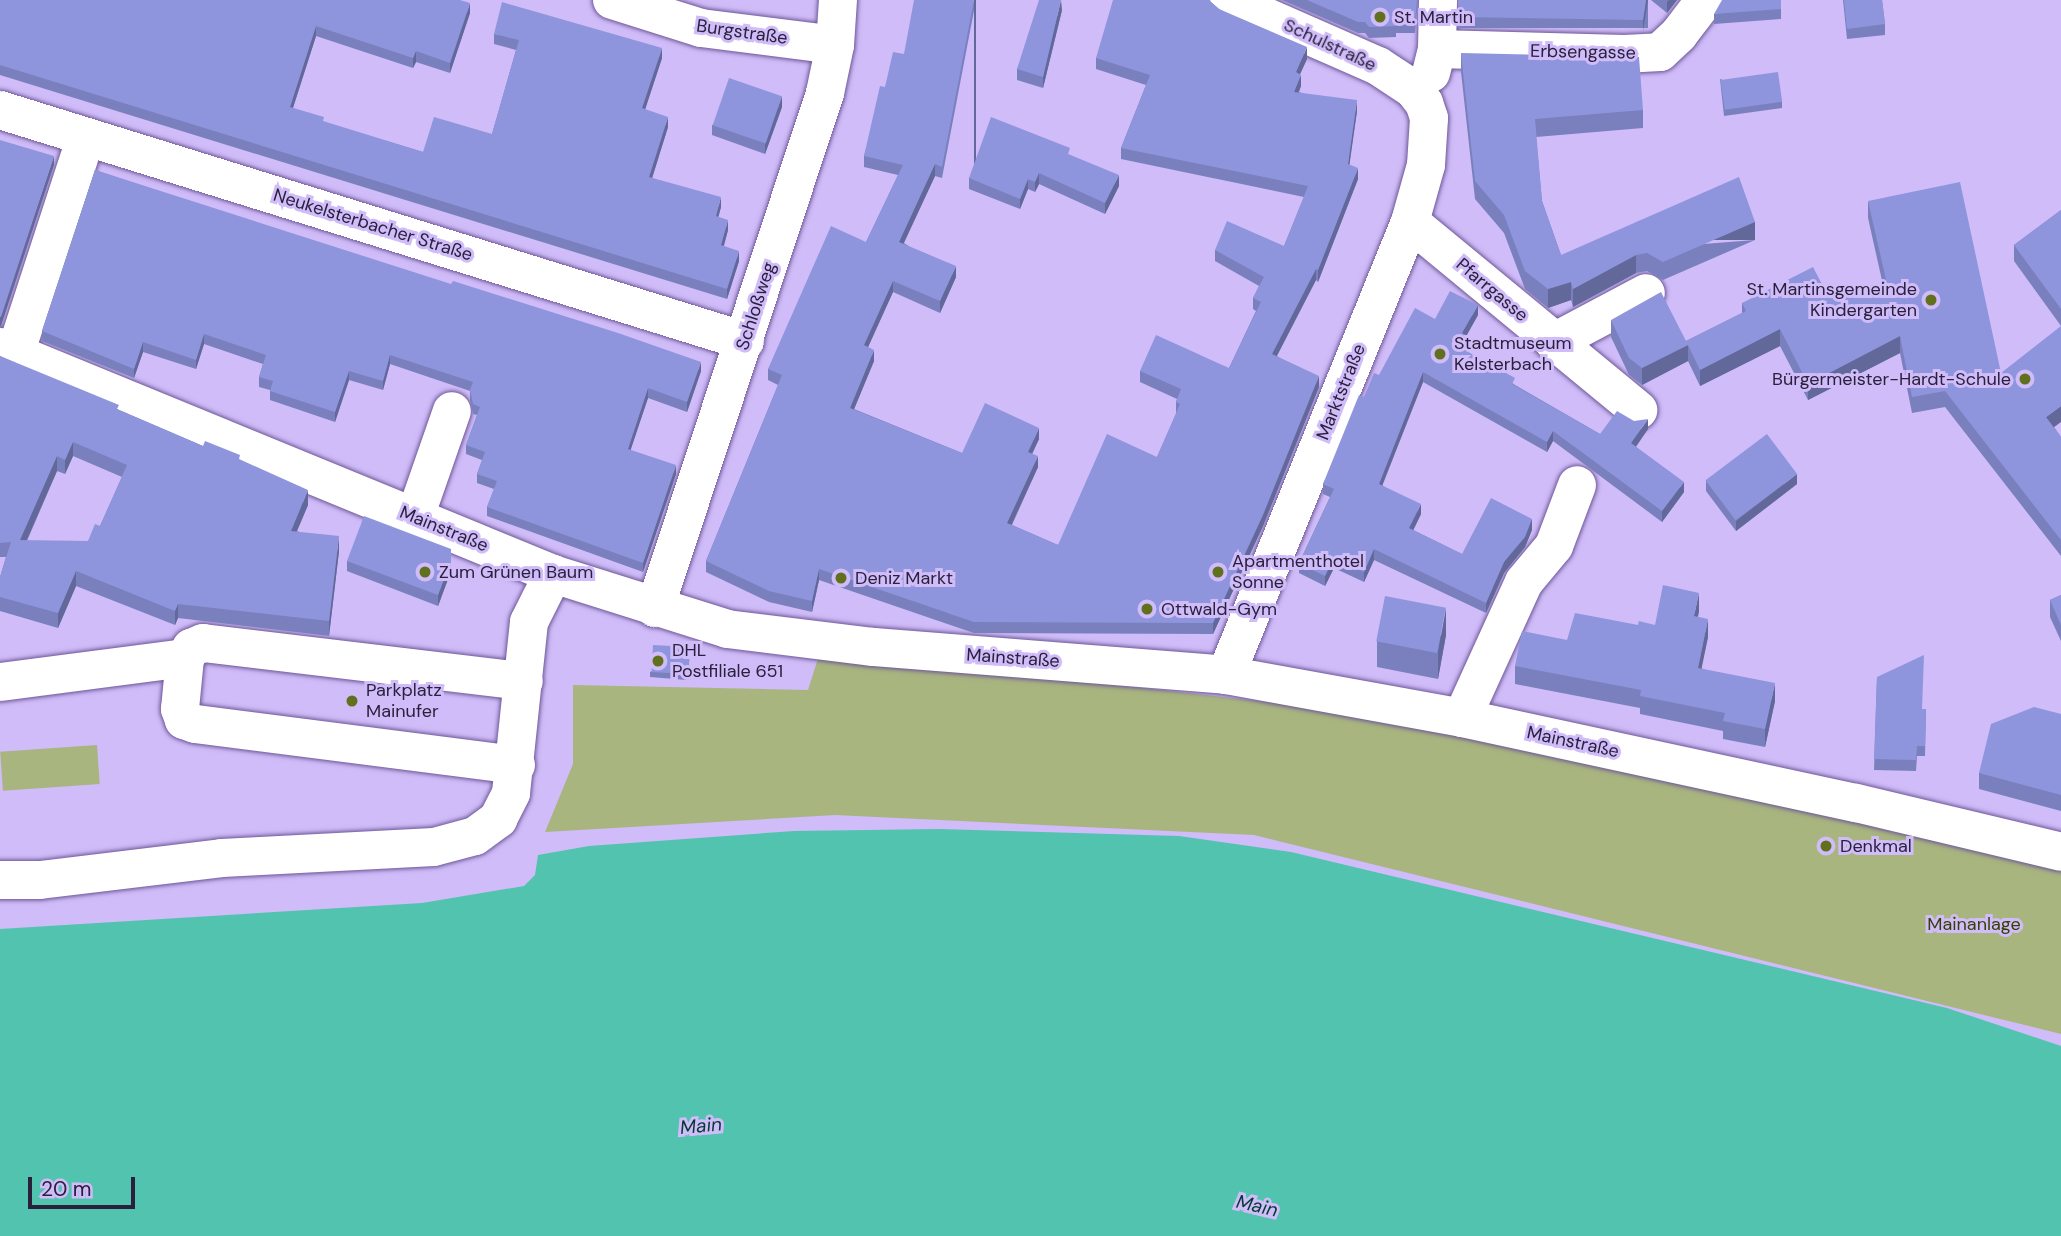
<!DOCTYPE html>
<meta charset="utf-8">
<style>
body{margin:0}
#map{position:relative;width:2061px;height:1236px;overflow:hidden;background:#cfbcf8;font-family:"DM Sans",sans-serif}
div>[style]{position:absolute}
.green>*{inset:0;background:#a8b57f;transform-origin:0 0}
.water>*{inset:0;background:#52c3ae}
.roads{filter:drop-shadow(0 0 2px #6e5799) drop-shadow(0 0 2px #6e5799)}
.minor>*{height:38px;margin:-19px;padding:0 19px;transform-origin:19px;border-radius:19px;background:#fff}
.wall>*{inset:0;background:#7a80be;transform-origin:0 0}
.shaded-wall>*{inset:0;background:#63689b;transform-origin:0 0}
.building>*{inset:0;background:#8e95dd;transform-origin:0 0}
.dots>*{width:19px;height:19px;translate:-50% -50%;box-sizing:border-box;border:4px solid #cfbcf8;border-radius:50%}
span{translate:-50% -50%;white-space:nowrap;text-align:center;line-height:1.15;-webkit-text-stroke:6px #cfbcf8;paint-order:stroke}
.poi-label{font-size:18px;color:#2a203c}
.left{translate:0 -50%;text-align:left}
.right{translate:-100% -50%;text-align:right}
.street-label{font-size:18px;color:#2a203c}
.park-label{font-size:18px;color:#353f00}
.water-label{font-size:19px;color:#033931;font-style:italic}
.scale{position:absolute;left:28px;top:1177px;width:107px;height:32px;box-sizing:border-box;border:4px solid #2a203c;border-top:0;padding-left:9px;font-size:21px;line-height:24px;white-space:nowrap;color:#2a203c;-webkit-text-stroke:5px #cfbcf8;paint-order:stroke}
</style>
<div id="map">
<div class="green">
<i style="clip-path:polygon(820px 652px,1466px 724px,2061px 857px,2061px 1034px,1254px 835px,835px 815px,545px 832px,573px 764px,573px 685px,808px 690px)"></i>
<i style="left:97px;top:745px;width:39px;height:97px;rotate:86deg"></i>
</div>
<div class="water">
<i style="clip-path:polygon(939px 829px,1179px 836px,1291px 852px,1947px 1008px,2061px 1046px,2061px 1236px,0 1236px,0 929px,422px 903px,524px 886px,535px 875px,538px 855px,589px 846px,794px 831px)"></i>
</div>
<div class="roads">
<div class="minor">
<i style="left:612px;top:0;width:93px;rotate:17.5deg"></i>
<i style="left:701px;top:28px;width:135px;rotate:7.2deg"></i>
<i style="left:1437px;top:49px;width:187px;rotate:1.5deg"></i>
<i style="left:1624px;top:54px;width:36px;rotate:-3deg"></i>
<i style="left:1660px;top:52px;width:26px;rotate:-43deg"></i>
<i style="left:1679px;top:34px;width:43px;rotate:-52.6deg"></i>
<i style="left:1431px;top:73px;width:25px;rotate:-76deg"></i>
<i style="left:1437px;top:49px;width:49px;rotate:-88.8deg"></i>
<i style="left:0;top:110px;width:780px;rotate:17.23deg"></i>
<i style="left:1410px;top:222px;width:296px;rotate:39.5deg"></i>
<i style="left:1554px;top:342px;width:104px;rotate:-28deg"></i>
<i style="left:0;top:347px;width:598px;rotate:22.32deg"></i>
<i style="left:553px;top:574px;width:182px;rotate:17.5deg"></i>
<i style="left:727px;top:629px;width:148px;rotate:7deg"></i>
<i style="left:874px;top:647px;width:353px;rotate:4.5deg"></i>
<i style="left:1226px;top:675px;width:240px;rotate:10.3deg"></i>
<i style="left:1462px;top:718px;width:403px;rotate:12.2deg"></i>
<i style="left:1856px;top:803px;width:211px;rotate:13.4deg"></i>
<i style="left:15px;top:354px;width:228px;rotate:-71.9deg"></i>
<i style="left:415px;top:517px;width:112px;rotate:-70.8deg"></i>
<i style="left:655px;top:608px;width:542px;rotate:-71.73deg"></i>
<i style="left:825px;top:93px;width:49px;rotate:-78.2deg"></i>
<i style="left:835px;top:45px;width:45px;rotate:-86.2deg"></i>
<i style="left:1226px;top:675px;width:489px;rotate:-67.9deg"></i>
<i style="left:1410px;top:222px;width:59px;rotate:-74.3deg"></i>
<i style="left:1426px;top:165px;width:47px;rotate:-86.3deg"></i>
<i style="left:1429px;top:118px;width:16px;rotate:-108deg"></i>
<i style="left:1424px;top:103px;width:18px;rotate:-128deg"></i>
<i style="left:1413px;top:89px;width:42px;rotate:-146.7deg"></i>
<i style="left:1378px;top:66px;width:164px;rotate:-156.3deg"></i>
<i style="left:0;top:682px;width:187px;rotate:-7.4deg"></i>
<i style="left:1462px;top:718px;width:149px;rotate:-65.5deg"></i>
<i style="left:1524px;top:582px;width:47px;rotate:-50.2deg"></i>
<i style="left:1554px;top:546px;width:65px;rotate:-69.3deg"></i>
<i style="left:516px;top:765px;width:324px;rotate:-172.7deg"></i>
<i style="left:195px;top:724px;width:12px;rotate:-160deg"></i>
<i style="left:184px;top:720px;width:12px;rotate:-110deg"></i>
<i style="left:180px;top:709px;width:51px;rotate:-84.4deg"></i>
<i style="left:185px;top:658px;width:12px;rotate:-59deg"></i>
<i style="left:191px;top:648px;width:13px;rotate:-23deg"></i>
<i style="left:203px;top:643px;width:323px;rotate:6.8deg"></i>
<i style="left:0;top:880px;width:40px"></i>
<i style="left:40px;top:880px;width:183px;rotate:-6.9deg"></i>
<i style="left:222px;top:858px;width:212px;rotate:-3deg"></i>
<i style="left:434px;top:847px;width:42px;rotate:-15deg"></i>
<i style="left:475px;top:836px;width:29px;rotate:-36deg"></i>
<i style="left:498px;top:819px;width:29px;rotate:-63deg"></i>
<i style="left:511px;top:793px;width:172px;rotate:-84deg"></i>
<i style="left:529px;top:622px;width:54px;rotate:-63.4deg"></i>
</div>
</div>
<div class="wall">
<i style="clip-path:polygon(0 0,470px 13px,450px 73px,416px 62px,413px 68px,316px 36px,293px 108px,324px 122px,423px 152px,492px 134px,516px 50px,494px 44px,494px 34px,662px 58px,645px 109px,668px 127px,652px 178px,721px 207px,718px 217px,728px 230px,724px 246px,739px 261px,727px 299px,0 75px)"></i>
<i style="clip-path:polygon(976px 0,942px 178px,935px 176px,904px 243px,956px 277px,940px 313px,893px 292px,868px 347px,874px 361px,854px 409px,962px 453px,1039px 439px,1032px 453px,1038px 467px,1012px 525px,1058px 545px,1157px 457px,1176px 414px,1176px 402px,1177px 399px,1140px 382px,1140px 371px,1229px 368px,1256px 311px,1253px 309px,1253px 298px,1259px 286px,1215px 261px,1215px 250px,1284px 246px,1304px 197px,1121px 159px,1121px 148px,1146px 85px,1096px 69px,1096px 58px,1211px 2px,1219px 9px,1307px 59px,1300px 74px,1301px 86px,1299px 92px,1357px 111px,1349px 165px,1358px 179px,1318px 282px,1316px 280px,1277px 356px,1319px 387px,1263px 526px,1213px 634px,974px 633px,819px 580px,812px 612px,769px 602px,706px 572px,706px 561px,778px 385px,768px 380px,768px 369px,866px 242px,898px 175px,864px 167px,864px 156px,885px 87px,904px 54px)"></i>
<i style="clip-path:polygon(1282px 0,1418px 0,1415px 33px,1396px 33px,1396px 37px,1369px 38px,1365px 33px,1358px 33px)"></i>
<i style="left:1458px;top:0;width:190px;height:28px"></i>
<i style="clip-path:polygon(1651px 0,1677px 0,1667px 13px)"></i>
<i style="clip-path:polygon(1781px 0,1781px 19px,1714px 24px,1714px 14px)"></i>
<i style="clip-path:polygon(1843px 0,1882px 0,1885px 24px,1885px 35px,1847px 39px)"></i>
<i style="clip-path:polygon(1062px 10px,1043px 88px,1017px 80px,1017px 69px)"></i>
<i style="clip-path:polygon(1461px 53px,1643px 110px,1643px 128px,1536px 137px,1542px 201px,1561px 255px,1755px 240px,1663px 280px,1647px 271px,1636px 273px,1573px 307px,1571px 300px,1548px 308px,1525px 289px,1504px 233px,1475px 199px,1461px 72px)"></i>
<i style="clip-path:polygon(1720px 79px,1782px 102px,1782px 108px,1724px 116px)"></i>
<i style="clip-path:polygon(782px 107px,765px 154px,712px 135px,712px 125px)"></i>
<i style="clip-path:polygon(1070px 155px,1119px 186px,1105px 214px,1039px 184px,1035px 192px,1028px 189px,1020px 209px,969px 189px,969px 178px)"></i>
<i style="clip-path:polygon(95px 170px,701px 371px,687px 412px,648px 398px,630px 450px,676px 474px,643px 572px,487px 516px,487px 507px,494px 489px,477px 483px,477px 474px,482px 460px,466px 454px,466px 445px,477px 415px,473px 414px,470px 400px,470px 391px,390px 364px,383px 390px,349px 380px,335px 422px,270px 400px,270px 390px,259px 387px,259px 377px,263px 364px,204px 344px,196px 369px,143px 352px,134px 378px,42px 341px,42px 331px)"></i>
<i style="clip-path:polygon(1868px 201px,2001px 373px,2054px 427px,2061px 437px,2061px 556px,1945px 407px,1912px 413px,1900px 353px,1808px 400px,1780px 346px,1700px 386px,1688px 361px,1642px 385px,1629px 375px,1611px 337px,1611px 320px,1686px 341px,1742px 313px,1742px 303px,1827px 294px,1883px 285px,1868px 218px)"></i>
<i style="clip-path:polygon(2061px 210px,2061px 326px,2014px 261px,2014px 245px)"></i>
<i style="clip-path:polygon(1478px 315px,1467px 335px,1469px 347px,1467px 352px,1515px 385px,1600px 434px,1648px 429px,1636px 447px,1684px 492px,1662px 522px,1553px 441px,1547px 452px,1423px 382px,1382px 485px,1421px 514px,1413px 530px,1462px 554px,1532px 530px,1525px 547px,1504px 573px,1486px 613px,1374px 560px,1364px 582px,1334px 568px,1325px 586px,1299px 573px,1299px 563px,1330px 497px,1323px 494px,1323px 484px,1364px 397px,1379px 375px,1435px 319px)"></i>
<i style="clip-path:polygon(evenodd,0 356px,119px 410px,203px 446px,240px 460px,308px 505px,297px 531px,339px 551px,329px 636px,178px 618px,175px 625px,76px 586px,58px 628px,0 611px,0 577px,6px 557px,0 557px,0 356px,73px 456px,122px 477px,100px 526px,88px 541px,27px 541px,57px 471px,65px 474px,73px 456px)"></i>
<i style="clip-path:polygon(1706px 481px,1797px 484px,1736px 531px,1706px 491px)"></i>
<i style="clip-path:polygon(347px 561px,451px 571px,438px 606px,347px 571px)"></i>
<i style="clip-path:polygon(2061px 595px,2061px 641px,2050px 617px,2050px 600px)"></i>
<i style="clip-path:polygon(1699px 611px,1698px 617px,1708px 637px,1701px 668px,1775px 701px,1765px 747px,1723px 739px,1723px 731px,1640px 714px,1640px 708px,1515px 684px,1515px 666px,1567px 640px,1638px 625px,1655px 625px)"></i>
<i style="clip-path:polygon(1446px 635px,1438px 679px,1377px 667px,1377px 641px)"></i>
<i style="clip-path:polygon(690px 652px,687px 680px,650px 677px,650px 672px)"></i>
<i style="clip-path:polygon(1877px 677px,1922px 709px,1926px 709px,1925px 756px,1917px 756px,1916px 771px,1874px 770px)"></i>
<i style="clip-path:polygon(2061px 714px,2061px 811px,1979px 789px,1979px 773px)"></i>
</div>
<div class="shaded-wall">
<i style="left:974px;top:0;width:2px;height:170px"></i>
<i style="clip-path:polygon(1061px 0,1062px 10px,1043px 88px,1043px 77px)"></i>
<i style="clip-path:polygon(1646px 0,1648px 0,1643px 31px,1643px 20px)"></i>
<i style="clip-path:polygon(1669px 0,1677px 0,1667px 13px,1667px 2px)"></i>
<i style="clip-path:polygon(470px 3px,470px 13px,450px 73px,450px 63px)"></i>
<i style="clip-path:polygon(316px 26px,316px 36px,290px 117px,290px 107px)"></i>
<i style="clip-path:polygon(1307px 47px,1307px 59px,1296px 83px,1296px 72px)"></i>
<i style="clip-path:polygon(662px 48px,662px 58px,642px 119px,642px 108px)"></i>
<i style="clip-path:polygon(416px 51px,416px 62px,413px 68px,413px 58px)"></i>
<i style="clip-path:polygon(1301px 75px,1301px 86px,1294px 103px,1294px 92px)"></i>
<i style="clip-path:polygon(782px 96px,782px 107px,765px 154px,765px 143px)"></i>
<i style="clip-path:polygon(1357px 100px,1357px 111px,1348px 175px,1348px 164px)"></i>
<i style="clip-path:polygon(668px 117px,668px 127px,649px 188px,649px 177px)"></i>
<i style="clip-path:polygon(54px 156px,54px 165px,1px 326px,0 326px,0 317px)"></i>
<i style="clip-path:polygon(935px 164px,935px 176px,899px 253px,899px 242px)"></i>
<i style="clip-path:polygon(1358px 168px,1358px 179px,1318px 282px,1318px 270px)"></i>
<i style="clip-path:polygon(1039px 173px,1039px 184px,1035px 192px,1035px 182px)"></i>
<i style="clip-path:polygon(1119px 175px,1119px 186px,1105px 214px,1105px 203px)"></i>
<i style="clip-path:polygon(1028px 179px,1028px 189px,1020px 209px,1020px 199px)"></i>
<i style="clip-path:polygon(721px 197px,721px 207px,716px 226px,716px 216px)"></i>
<i style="clip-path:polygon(728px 220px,728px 230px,721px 255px,721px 245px)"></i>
<i style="left:1755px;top:222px;width:18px;height:100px;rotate:90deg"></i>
<i style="clip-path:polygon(739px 251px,739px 261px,727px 299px,727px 289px)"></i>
<i style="clip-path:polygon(1636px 255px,1636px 273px,1573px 307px,1573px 289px)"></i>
<i style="clip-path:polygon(956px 266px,956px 277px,940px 313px,940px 301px)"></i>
<i style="clip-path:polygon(1316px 269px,1316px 280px,1272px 365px,1272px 354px)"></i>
<i style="clip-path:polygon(893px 281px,893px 292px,864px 356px,864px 345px)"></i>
<i style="clip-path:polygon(1571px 282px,1571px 300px,1548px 308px,1548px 289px)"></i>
<i style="clip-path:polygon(1478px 305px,1478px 315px,1462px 343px,1462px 333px)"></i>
<i style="clip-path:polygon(1780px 329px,1780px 346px,1700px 386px,1700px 370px)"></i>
<i style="clip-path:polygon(204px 334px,204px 344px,196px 369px,196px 360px)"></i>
<i style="clip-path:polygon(1900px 336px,1900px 353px,1808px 400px,1808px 384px)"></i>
<i style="clip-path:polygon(1469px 337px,1469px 347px,1463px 360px,1463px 349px)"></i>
<i style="clip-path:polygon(143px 342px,143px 352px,134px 378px,134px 369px)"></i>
<i style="clip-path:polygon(1688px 345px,1688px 361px,1642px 385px,1642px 368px)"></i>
<i style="clip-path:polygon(874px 350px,874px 361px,850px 419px,850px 408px)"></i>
<i style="clip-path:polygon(390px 355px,390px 364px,383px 390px,383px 381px)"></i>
<i style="clip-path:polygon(701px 362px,701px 371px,687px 412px,687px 402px)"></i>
<i style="clip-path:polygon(349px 371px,349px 380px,335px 422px,335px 412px)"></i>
<i style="clip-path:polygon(1423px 372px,1423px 382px,1379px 494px,1379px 484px)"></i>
<i style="clip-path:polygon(1319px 376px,1319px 387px,1263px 526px,1213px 634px,1213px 623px)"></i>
<i style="clip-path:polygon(648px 388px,648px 398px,628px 458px,628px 449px)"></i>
<i style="clip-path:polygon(2061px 406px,2061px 422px,2046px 433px,2046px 417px)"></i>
<i style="clip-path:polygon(1648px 419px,1648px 429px,1631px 453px,1631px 443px)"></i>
<i style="clip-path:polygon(1039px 428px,1039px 439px,1028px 463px,1028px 452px)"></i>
<i style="clip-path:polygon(1553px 431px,1553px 441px,1547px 452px,1547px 442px)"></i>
<i style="clip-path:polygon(73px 442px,73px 456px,65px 474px,65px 460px)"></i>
<i style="clip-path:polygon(57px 456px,57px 471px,20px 555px,20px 540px)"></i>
<i style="clip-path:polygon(1038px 456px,1038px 467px,1007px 534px,1007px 523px)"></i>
<i style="clip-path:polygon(676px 465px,676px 474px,643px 572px,643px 563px)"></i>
<i style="clip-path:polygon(1797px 474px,1797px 484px,1736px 531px,1736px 521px)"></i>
<i style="clip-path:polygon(1684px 482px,1684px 492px,1662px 522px,1662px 511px)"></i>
<i style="clip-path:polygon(308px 490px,308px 505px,291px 545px,291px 531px)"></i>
<i style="clip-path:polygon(1421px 504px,1421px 514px,1409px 539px,1409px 528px)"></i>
<i style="clip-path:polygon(1532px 519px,1532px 530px,1525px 547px,1504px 573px,1486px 613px,1486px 603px,1504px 562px)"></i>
<i style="clip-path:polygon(339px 536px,339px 551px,329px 636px,329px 621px)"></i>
<i style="clip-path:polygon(1374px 549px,1374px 560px,1364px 582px,1364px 572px)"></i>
<i style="clip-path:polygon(1334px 557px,1334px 568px,1325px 586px,1325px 576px)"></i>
<i style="clip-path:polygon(451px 561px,451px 571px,438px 606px,438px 595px)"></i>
<i style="clip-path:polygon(819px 569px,819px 580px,812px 612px,812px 601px)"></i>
<i style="clip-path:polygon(76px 571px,76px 586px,58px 628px,58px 613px)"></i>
<i style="clip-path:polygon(1699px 593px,1699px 611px,1694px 634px,1694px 616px)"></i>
<i style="clip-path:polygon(178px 604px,178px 618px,175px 625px,175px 611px)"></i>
<i style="clip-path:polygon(1446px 608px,1446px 635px,1438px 679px,1438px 652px)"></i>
<i style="clip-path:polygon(1708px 619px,1708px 637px,1698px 686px,1698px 668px)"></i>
<i style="clip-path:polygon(1775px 683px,1775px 701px,1765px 747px,1765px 729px)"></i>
</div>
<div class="building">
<i style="clip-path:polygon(0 0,460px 0,470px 3px,450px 63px,416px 51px,413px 58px,316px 26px,290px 107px,324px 117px,323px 121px,423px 152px,434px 117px,492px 134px,519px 40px,494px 34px,502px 2px,662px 48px,642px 108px,668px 117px,649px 177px,721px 197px,716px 216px,728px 220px,721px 245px,739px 251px,727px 289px,0 65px)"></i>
<i style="clip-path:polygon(914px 0,974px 0,942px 167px,935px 164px,899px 242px,956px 266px,940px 301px,893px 281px,864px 345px,874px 350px,850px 408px,962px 453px,985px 403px,1039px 428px,1028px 452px,1038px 456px,1007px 523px,1058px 545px,1107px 434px,1157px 457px,1180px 404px,1176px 402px,1181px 389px,1140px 371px,1156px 335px,1229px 368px,1261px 302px,1253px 298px,1264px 277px,1215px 250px,1227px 221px,1284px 246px,1308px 186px,1121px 148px,1150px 75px,1096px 58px,1113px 0,1210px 0,1211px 2px,1219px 9px,1307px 47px,1296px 72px,1301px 75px,1294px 92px,1357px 100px,1348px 164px,1358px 168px,1318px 270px,1316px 269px,1272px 354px,1319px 376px,1263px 515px,1213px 623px,974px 622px,819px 569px,812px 601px,769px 591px,706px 561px,782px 375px,768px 369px,831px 226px,866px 242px,903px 165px,864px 156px,880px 86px,885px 87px,893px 52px,904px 54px)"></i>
<i style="clip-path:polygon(1039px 0,1061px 0,1043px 77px,1017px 69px)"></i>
<i style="clip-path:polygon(1307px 0,1417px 0,1415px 22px,1396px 22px,1396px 26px,1369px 27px,1365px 22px,1358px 22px)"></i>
<i style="clip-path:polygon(1458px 0,1646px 0,1643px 20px,1459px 17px)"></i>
<i style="clip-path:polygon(1722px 0,1781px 0,1781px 9px,1714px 14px)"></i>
<i style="clip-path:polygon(1844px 0,1882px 0,1885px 24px,1847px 29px)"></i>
<i style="clip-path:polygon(1461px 53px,1639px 57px,1643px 110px,1535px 119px,1542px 201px,1561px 255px,1739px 177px,1755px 222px,1663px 262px,1647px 253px,1636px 255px,1573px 289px,1571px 282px,1548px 289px,1525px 271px,1504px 215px,1475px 181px)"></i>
<i style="left:1778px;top:72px;width:30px;height:58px;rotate:82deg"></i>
<i style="left:729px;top:78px;width:56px;height:50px;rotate:19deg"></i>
<i style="clip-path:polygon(991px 117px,1070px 148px,1068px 154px,1119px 175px,1105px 203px,1039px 173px,1035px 182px,1028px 179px,1020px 199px,969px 178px)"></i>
<i style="clip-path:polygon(0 140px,54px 156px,1px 317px,0 317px)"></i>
<i style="clip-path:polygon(95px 170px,451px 284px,453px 281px,618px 333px,701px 362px,687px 402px,648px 388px,628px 449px,676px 465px,643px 563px,487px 507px,497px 481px,477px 474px,485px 452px,466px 445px,480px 407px,473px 404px,470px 390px,473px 382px,390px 355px,383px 381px,349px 371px,335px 412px,270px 391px,273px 381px,259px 377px,266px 355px,204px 334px,196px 360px,143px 342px,134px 369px,42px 331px)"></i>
<i style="clip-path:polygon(1960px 182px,2001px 373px,2061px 326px,2061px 406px,2046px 417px,2061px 437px,2061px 540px,1945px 391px,1912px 397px,1900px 336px,1808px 384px,1780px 329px,1700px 370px,1688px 345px,1642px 368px,1629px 358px,1611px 320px,1661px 292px,1686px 341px,1746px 311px,1742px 303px,1813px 267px,1827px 294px,1887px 284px,1868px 201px)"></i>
<i style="clip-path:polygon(2061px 210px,2061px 309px,2014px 245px)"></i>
<i style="clip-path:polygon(1450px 291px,1478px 305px,1462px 333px,1469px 337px,1463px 349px,1515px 378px,1512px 384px,1600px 434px,1617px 411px,1634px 421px,1648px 419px,1631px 443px,1684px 482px,1662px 511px,1553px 431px,1547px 442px,1423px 372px,1379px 484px,1421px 504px,1409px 528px,1462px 554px,1491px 498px,1532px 519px,1525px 537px,1504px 562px,1486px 603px,1374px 549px,1364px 572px,1334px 557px,1325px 576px,1299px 563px,1334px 489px,1323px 484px,1359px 395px,1364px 397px,1374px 373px,1379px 375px,1415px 308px,1435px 319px)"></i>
<i style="clip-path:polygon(evenodd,0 356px,119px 405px,117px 409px,203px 446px,205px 441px,240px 455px,239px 459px,308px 490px,291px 531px,339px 536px,329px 621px,178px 604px,175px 611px,76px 571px,58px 613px,0 597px,0 577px,11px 542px,0 543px,0 356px,73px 442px,127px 465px,100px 526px,95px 524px,88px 541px,20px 540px,57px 456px,65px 460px,73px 442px)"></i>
<i style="left:1767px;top:434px;width:50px;height:77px;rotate:53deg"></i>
<i style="clip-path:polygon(364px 516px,451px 549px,451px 561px,438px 595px,347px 561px)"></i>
<i style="clip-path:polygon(1663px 585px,1699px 593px,1694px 616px,1708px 619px,1698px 668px,1775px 683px,1765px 729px,1723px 721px,1725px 713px,1640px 696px,1641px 690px,1515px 666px,1522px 631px,1567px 640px,1575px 613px,1638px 625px,1639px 621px,1655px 625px)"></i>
<i style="clip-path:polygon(2061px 595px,2061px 625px,2050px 600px)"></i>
<i style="left:1385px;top:596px;width:62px;height:46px;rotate:11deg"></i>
<i style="left:653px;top:645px;width:37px;height:27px;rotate:3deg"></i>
<i style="clip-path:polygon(1924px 655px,1922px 709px,1926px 709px,1925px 746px,1917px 746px,1916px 760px,1874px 759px,1877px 677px)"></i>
<i style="clip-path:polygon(2034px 707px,2061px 714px,2061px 795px,1979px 773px,1991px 724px)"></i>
</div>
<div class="dots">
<i style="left:1380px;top:17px;background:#61701c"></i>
<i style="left:1931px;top:300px;background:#61701c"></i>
<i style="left:1440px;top:354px;background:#61701c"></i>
<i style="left:2025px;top:379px;background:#61701c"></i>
<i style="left:425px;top:572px;background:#61701c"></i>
<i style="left:1218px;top:572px;background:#61701c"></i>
<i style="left:841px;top:578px;background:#61701c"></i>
<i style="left:1147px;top:609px;background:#61701c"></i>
<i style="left:658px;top:661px;background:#61701c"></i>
<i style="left:352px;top:701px;background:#61701c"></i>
<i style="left:1826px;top:846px;background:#61701c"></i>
</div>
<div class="poi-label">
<span class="left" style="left:1394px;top:17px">St. Martin</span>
<span class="right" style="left:1917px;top:300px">St. Martinsgemeinde<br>Kindergarten</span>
<span class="left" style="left:1454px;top:354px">Stadtmuseum<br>Kelsterbach</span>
<span class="right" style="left:2011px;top:379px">Bürgermeister-Hardt-Schule</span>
<span class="left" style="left:1232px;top:572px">Apartmenthotel<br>Sonne</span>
<span class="left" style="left:439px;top:572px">Zum Grünen Baum</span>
<span class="left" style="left:855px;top:578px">Deniz Markt</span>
<span class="left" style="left:1161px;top:609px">Ottwald-Gym</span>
<span class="left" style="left:672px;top:661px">DHL<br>Postfiliale 651</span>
<span class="left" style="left:366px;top:701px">Parkplatz<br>Mainufer</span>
<span class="left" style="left:1840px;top:846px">Denkmal</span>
</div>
<div class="street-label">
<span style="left:742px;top:32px;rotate:8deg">Burgstraße</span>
<span style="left:1330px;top:45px;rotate:25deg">Schulstraße</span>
<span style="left:1583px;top:52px;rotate:1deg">Erbsengasse</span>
<span style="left:373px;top:225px;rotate:17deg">Neukelsterbacher Straße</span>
<span style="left:1492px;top:290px;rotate:40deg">Pfarrgasse</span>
<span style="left:756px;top:306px;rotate:-72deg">Schloßweg</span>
<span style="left:1341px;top:392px;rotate:-68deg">Marktstraße</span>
<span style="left:444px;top:529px;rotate:22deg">Mainstraße</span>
<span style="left:1013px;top:658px;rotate:4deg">Mainstraße</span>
<span style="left:1573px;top:742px;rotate:12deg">Mainstraße</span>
</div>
<div class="park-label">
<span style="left:1974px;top:924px">Mainanlage</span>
</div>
<div class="water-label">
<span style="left:701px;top:1126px;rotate:-5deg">Main</span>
<span style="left:1257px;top:1206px;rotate:13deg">Main</span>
</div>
<div class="scale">20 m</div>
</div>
